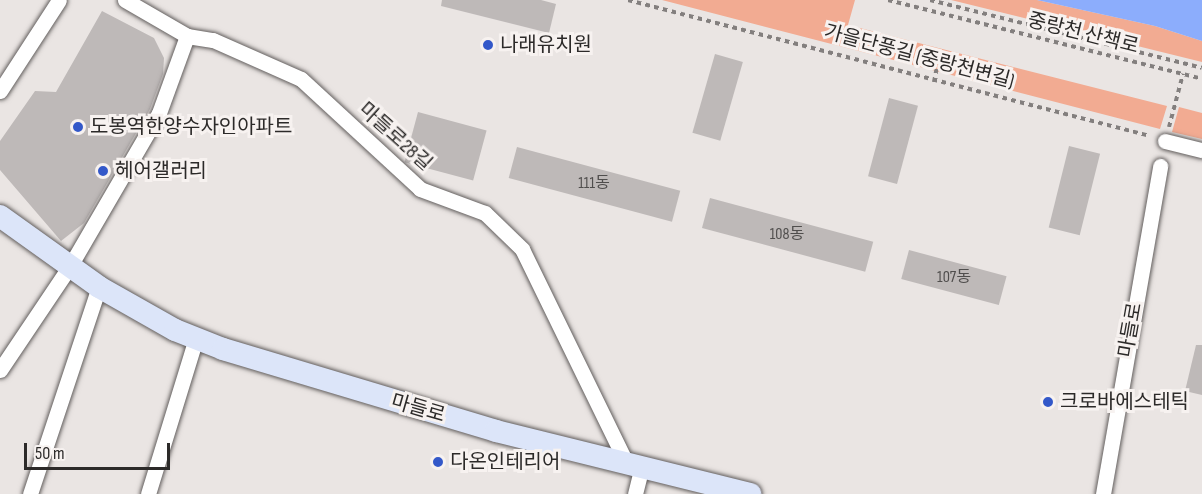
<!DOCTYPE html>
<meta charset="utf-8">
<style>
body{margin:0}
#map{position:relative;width:1202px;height:494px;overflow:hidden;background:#eae5e3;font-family:"Sofia Sans Condensed","Noto Sans KR",sans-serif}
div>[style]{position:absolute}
.green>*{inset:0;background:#f2ab92}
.water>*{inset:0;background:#8cadfc}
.building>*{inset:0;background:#beb9b8;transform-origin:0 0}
.path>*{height:4px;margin-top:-2px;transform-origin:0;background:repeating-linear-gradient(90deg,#837f7e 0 4.5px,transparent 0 9px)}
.roads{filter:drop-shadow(0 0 2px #625e5d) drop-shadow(0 0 2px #625e5d)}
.street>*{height:15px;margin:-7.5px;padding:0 7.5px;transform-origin:7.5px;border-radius:7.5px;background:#fff}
.secondary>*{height:22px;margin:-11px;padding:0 11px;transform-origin:11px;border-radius:11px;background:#dce5f9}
.dots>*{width:16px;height:16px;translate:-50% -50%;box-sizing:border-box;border:3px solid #f7f2f0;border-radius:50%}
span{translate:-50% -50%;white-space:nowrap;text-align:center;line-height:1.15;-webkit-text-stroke:6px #f7f2f0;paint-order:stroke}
.number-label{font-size:16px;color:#504e4d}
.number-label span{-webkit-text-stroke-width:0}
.street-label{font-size:20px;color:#2c2a29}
.poi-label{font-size:20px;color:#2c2a29}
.left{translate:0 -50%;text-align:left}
.scale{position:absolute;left:24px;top:443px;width:146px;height:27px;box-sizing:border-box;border:3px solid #2c2a29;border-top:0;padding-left:8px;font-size:18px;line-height:21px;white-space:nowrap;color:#2c2a29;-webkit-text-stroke:4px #f7f2f0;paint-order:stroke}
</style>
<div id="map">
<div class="green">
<i style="clip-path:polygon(662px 0,855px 0,848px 25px,1167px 106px,1160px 129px)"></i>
<i style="clip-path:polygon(951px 0,1037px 0,1155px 26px,1202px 41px,1202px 62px)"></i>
<i style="clip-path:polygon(1179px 107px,1202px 113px,1202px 139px,1172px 132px)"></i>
</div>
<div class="water">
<i style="clip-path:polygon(1037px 0,1202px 0,1202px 41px,1155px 26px)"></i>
</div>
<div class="building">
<i style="clip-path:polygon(442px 0,541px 0,556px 4px,549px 33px,441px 6px)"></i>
<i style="clip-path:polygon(102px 11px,154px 38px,164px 58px,163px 74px,150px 109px,84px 223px,61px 241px,0 170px,0 141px,35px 91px,56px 92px)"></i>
<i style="left:715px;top:54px;width:29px;height:82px;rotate:16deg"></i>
<i style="left:889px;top:98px;width:30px;height:81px;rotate:15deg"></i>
<i style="left:418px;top:112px;width:71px;height:52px;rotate:15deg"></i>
<i style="left:1069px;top:146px;width:32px;height:84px;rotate:14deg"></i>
<i style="left:517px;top:147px;width:169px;height:32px;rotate:15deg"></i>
<i style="left:710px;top:198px;width:169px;height:31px;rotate:15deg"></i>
<i style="left:909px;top:250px;width:101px;height:30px;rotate:15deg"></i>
<i style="clip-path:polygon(1196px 345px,1202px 345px,1202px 395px,1185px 391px)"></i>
</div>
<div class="path">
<i style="left:628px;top:0;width:539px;rotate:14.6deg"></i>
<i style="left:888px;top:0;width:324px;rotate:14.1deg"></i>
<i style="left:930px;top:0;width:280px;rotate:14deg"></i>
<i style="left:934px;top:82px;width:31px;rotate:-79deg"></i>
<i style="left:1169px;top:127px;width:55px;rotate:-75.2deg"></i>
</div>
<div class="roads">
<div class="street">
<i style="left:125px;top:0;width:72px;rotate:30.1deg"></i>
<i style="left:187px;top:36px;width:26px;rotate:9deg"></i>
<i style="left:213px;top:40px;width:96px;rotate:23.9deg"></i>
<i style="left:301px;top:79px;width:162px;rotate:42.7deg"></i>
<i style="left:420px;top:189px;width:69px;rotate:20.3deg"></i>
<i style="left:485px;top:213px;width:52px;rotate:44.2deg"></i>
<i style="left:522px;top:249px;width:237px;rotate:64deg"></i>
<i style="left:0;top:91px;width:108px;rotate:-57deg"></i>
<i style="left:1165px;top:141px;width:38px;rotate:14deg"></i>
<i style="left:0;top:370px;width:125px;rotate:-56.1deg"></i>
<i style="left:70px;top:266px;width:177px;rotate:-59.8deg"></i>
<i style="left:159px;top:113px;width:82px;rotate:-70deg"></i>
<i style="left:30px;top:494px;width:218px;rotate:-71.6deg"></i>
<i style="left:148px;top:494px;width:163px;rotate:-72.9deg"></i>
<i style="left:635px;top:494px;width:29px;rotate:-76deg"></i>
<i style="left:1103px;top:494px;width:333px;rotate:-80.1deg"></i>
</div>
<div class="secondary">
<i style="left:0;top:216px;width:122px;rotate:35.6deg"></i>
<i style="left:99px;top:287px;width:87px;rotate:29.5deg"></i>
<i style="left:175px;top:330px;width:52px;rotate:21.6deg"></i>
<i style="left:223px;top:349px;width:285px;rotate:16.7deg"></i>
<i style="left:496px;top:431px;width:262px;rotate:13.9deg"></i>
</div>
</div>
<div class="dots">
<i style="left:488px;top:45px;background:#3358c9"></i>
<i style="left:78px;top:127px;background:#3358c9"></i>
<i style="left:103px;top:171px;background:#3358c9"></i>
<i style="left:1048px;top:402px;background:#3358c9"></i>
<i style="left:438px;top:462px;background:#3358c9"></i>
</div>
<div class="number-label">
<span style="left:594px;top:184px">111동</span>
<span style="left:787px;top:235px">108동</span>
<span style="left:954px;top:278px">107동</span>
</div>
<div class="street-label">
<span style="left:1083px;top:34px;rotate:14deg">중랑천 산책로</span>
<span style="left:919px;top:57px;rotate:15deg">가을단풍길 (중랑천변길)</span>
<span style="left:395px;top:137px;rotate:42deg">마들로28길</span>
<span style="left:1131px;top:330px;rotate:-80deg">마들로</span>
<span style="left:418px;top:409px;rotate:16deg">마들로</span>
</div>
<div class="poi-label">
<span class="left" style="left:500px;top:45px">나래유치원</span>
<span class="left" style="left:90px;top:127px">도봉역한양수자인아파트</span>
<span class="left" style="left:115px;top:171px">헤어갤러리</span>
<span class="left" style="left:1060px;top:402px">크로바에스테틱</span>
<span class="left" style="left:450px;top:462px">다온인테리어</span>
</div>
<div class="scale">50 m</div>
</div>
